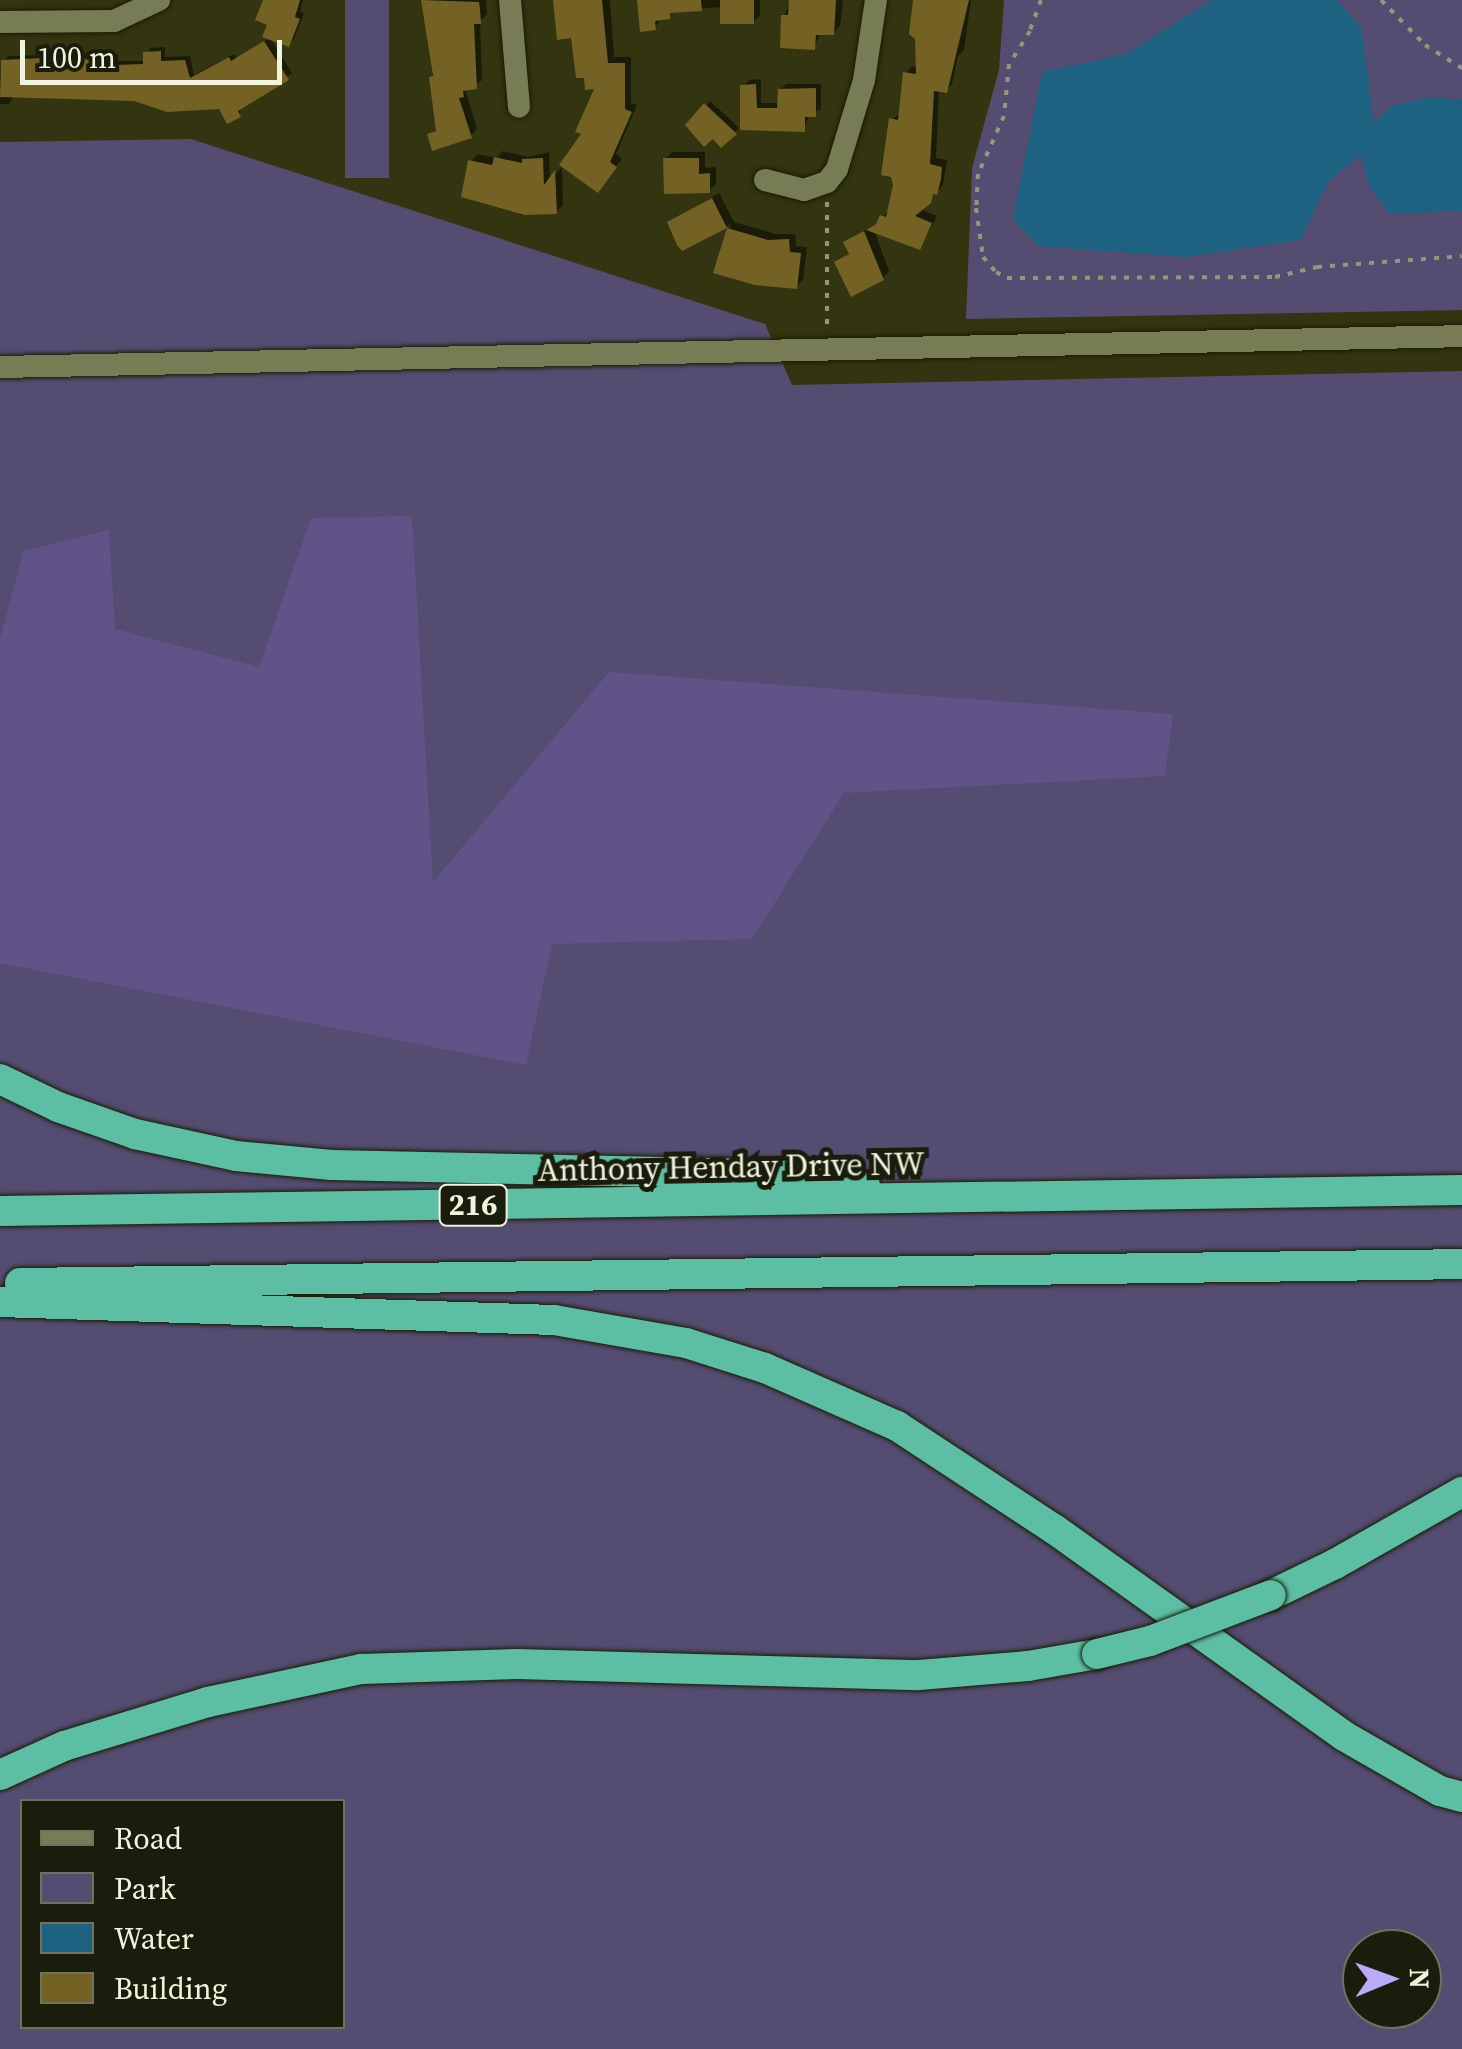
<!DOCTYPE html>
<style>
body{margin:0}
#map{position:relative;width:1462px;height:2049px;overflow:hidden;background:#333510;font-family:"Source Serif 4",serif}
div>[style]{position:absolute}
.green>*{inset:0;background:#544d71;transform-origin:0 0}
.forest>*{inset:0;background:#5f5388}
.water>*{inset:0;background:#1e6282}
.shadow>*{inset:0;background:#0007}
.building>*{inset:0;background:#746224;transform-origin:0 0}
.path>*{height:4px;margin-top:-2px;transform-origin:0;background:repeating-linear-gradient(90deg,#94977a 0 5px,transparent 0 13px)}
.roads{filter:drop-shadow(0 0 2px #1a1c02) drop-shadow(0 0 2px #1a1c02)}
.minor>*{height:22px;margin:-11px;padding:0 11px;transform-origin:11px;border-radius:11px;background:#787c55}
.highway>*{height:30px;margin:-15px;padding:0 15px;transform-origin:15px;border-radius:15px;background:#5cbfa4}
.bridges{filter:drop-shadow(0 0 2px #1a1c02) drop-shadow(0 0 2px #1a1c02)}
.highway-bridge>*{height:30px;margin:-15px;padding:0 15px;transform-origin:15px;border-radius:15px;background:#5cbfa4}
span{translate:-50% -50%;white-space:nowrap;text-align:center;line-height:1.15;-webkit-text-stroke:10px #1a1c0c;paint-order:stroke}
.shield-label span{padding:2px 8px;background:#1a1c0c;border:2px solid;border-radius:8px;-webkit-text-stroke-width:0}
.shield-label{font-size:30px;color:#f0f3dd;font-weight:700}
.street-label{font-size:32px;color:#f0f3dd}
.legend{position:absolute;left:20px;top:1799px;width:325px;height:230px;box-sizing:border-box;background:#1a1c0c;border:2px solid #707260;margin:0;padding:12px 18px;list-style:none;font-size:30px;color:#f0f3dd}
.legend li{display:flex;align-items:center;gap:20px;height:50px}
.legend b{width:50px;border:2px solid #707260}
.north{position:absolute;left:1342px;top:1929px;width:100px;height:100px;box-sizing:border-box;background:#1a1c0c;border:2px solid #707260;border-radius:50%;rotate:89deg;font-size:28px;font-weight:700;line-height:40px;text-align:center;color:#f0f3dd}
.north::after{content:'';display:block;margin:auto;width:35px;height:45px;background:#baaaf7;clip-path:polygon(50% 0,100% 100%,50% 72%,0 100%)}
.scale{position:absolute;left:20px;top:40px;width:262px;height:45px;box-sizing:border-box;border:5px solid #f0f3dd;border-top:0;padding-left:12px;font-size:30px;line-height:35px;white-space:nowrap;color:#f0f3dd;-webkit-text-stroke:8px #1a1c0c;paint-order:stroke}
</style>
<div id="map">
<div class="green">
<i style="left:345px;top:0;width:44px;height:178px"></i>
<i style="clip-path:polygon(1004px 0,1462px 0,1462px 310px,966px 319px,972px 168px,999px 70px)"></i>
<i style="clip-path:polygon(evenodd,191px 139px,765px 324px,792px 385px,1462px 371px,1462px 2049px,0 2049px,0 142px,191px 139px,22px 1802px,342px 1802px,342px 2026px,22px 2026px,22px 1802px,191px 139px,1362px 1949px,1422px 1949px,1422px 2009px,1362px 2009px,1362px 1949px)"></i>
</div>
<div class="forest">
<i style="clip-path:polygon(412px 516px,433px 882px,609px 672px,1173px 714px,1165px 776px,844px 793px,752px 939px,552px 944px,526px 1065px,0 963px,0 640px,23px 551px,109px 530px,115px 629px,259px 667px,311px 518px)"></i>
</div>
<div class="water">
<i style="clip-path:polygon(1212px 0,1337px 0,1361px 27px,1374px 123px,1391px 106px,1430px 97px,1462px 100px,1462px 211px,1389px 214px,1369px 186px,1361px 155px,1328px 182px,1301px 240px,1186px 257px,1038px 246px,1013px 219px,1042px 72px,1126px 54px)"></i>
</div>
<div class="shadow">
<i style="clip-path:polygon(265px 0,303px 0,300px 12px,304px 13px,294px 39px,288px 44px,270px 38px,292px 73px,242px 106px,239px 115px,221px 106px,134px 98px,14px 95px,9px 104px,0 104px,0 67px,8px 56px,46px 55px,46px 66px,73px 65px,78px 55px,118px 54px,118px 61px,145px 61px,150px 48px,165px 47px,165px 57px,190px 56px,194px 75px,234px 54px,237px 58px,270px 38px)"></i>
<i style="clip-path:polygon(424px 0,486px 0,487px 14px,480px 21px,482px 80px,466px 92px,477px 129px,470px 136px,430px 135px,438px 127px)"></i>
<i style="clip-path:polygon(556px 0,610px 0,614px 57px,631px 57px,631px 103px,637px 105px,616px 154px,622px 159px,604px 183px,585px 133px,597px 87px)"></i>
<i style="clip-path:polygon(640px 0,760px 0,760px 15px,754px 21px,722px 7px,676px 10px,661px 18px,655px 28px)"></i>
<i style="clip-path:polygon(791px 0,843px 0,840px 26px,833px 33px,821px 32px,814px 47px,784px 16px)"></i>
<i style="clip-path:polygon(915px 0,971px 0,964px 50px,958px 56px,952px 84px,946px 91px,939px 89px,936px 158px,947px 160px,943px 185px,920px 209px,937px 216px,920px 247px,874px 230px,889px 271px,883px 278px,837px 262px,851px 252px,846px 242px,880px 221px,890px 208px,896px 185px,891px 120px,901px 113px,906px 73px,912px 66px,918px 68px)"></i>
<i style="clip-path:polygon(761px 79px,761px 103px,780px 103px,780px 90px,786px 84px,821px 84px,821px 109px,810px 114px,804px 129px,743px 128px,743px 86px,749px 80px)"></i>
<i style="clip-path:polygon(710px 101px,739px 128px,721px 144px,713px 135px,688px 125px)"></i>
<i style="clip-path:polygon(503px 151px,528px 157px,549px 152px,550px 181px,562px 167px,563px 205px,556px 212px,471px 161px,478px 154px,496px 158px)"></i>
<i style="clip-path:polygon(672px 152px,705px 152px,705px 168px,716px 167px,716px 184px,709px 190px,665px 159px)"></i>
<i style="clip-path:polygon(719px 193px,734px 222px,776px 234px,795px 234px,796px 246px,807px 247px,803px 280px,796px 287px,716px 271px,731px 224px,683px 248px,670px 222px)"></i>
</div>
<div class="building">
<i style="clip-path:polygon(263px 0,300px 0,295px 17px,300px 19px,289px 47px,262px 37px,267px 25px,255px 20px)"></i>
<i style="clip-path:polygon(421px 0,479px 2px,480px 9px,481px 24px,474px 24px,477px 89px,463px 91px,464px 97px,459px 98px,472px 138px,432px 151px,427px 134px,436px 131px,429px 77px,433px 76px)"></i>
<i style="clip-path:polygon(553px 0,602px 0,608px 63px,625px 63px,625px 109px,632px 112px,610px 162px,617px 167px,598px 193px,559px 165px,581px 134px,575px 132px,594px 89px,585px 90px,584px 78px,576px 78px,571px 38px,557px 40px)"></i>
<i style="clip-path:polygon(637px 0,701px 0,702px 11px,670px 13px,670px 19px,655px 21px,656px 30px,640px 32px)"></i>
<i style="left:720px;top:0;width:34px;height:24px"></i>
<i style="clip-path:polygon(789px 0,836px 0,834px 35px,816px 35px,815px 50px,780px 48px,781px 15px,788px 15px)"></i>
<i style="clip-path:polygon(913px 0,969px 0,947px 93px,934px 91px,930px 164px,942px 167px,941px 179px,937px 195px,933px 194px,931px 203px,915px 216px,932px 223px,920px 250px,866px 230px,876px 224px,880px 215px,886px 217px,893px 185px,891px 177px,881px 175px,889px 118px,898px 120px,903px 72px,916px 74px,915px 39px,909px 34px)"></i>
<i style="clip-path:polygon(264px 41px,289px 80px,238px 111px,241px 117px,227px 124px,219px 109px,167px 112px,134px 101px,0 97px,1px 60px,42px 58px,42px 70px,71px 69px,71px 59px,114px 58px,114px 65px,143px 64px,143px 52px,161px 51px,161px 61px,185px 60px,190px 78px,229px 57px,231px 61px)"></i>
<i style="clip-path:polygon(756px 84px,757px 108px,777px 108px,778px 89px,816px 88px,816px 117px,805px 117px,805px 132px,740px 130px,740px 85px)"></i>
<i style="clip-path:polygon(704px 103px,737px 134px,721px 148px,713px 139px,704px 147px,685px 125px)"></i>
<i style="clip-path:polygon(494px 157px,522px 163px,522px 159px,543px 158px,544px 185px,555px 170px,557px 214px,525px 215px,461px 197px,468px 160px,492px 165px)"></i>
<i style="clip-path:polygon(663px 158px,699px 158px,699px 174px,710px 173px,710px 193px,664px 194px)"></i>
<i style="clip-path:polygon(712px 198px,727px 228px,768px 240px,789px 239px,790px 252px,801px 253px,797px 289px,755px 285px,713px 273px,727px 228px,682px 251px,677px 245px,667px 222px)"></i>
<i style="clip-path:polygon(864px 231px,884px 280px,851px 297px,834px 262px,849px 254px,843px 242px)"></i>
</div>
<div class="path">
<i style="left:1041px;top:0;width:33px;rotate:110deg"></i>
<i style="left:1030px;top:31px;width:39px;rotate:122deg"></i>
<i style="left:1009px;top:64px;width:52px;rotate:95.5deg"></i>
<i style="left:1004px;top:116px;width:64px;rotate:114.1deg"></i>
<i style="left:978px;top:174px;width:34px;rotate:93deg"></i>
<i style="left:976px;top:208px;width:49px;rotate:81.9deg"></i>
<i style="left:983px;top:257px;width:20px;rotate:49deg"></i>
<i style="left:996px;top:272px;width:13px;rotate:29deg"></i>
<i style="left:1007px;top:278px;width:268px;rotate:-0.2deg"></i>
<i style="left:1275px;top:277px;width:43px;rotate:-13.4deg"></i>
<i style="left:1317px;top:267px;width:145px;rotate:-4.3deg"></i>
<i style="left:1381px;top:0;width:63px;rotate:45.6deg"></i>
<i style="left:1425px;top:45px;width:44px;rotate:31.9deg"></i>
<i style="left:827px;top:202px;width:130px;rotate:90deg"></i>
</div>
<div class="roads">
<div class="minor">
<i style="left:510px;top:0;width:107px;rotate:85.2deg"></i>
<i style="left:0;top:22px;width:114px;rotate:-0.5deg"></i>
<i style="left:114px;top:21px;width:50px;rotate:-25deg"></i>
<i style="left:765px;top:180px;width:40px;rotate:14.4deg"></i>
<i style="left:804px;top:190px;width:24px;rotate:-19deg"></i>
<i style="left:827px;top:182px;width:16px;rotate:-52deg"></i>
<i style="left:837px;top:169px;width:93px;rotate:-73.1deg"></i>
<i style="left:864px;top:80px;width:81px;rotate:-81.5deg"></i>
<i style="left:0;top:367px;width:1462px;rotate:-1.21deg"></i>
</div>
<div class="highway">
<i style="left:0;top:1079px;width:64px;rotate:25.8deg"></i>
<i style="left:58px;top:1107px;width:82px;rotate:19.3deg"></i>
<i style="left:135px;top:1134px;width:103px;rotate:12.3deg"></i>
<i style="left:236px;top:1156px;width:96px;rotate:5.4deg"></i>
<i style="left:332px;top:1165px;width:463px;rotate:1.2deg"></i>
<i style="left:795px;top:1175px;width:71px;rotate:8.9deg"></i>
<i style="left:0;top:1211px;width:1462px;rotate:-0.82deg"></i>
<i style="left:20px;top:1283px;width:1442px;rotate:-0.75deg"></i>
<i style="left:0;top:1302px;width:554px;rotate:1.86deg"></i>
<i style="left:554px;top:1320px;width:134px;rotate:9.9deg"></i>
<i style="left:686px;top:1343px;width:83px;rotate:17.6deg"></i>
<i style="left:765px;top:1368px;width:144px;rotate:23.7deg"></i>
<i style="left:897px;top:1426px;width:188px;rotate:33.3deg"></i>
<i style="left:1054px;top:1529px;width:356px;rotate:35.5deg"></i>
<i style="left:1344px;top:1736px;width:111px;rotate:29.8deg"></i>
<i style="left:1440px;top:1791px;width:23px;rotate:15deg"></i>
<i style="left:1271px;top:1595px;width:71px;rotate:-25.8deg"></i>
<i style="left:1335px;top:1564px;width:146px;rotate:-29.6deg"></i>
<i style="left:0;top:1775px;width:70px;rotate:-24.4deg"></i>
<i style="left:64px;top:1746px;width:151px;rotate:-17deg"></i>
<i style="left:208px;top:1702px;width:157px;rotate:-12.2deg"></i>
<i style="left:361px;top:1669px;width:156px;rotate:-1.8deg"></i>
<i style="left:517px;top:1664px;width:402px;rotate:1.6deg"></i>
<i style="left:919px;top:1675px;width:109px;rotate:-4.7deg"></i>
<i style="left:1028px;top:1666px;width:70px;rotate:-9.9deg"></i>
</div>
</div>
<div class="bridges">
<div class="highway-bridge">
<i style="left:1097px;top:1654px;width:55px;rotate:-13.8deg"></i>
<i style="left:1150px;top:1641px;width:129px;rotate:-20.8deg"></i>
</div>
</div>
<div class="shield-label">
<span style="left:473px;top:1205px">216</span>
</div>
<div class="street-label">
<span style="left:731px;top:1167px;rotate:-1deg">Anthony Henday Drive NW</span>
</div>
<ul class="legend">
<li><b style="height:12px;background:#787c55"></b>Road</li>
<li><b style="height:28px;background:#544d71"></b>Park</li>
<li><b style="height:28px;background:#1e6282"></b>Water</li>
<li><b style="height:28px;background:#746224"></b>Building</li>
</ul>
<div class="north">N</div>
<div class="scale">100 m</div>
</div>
